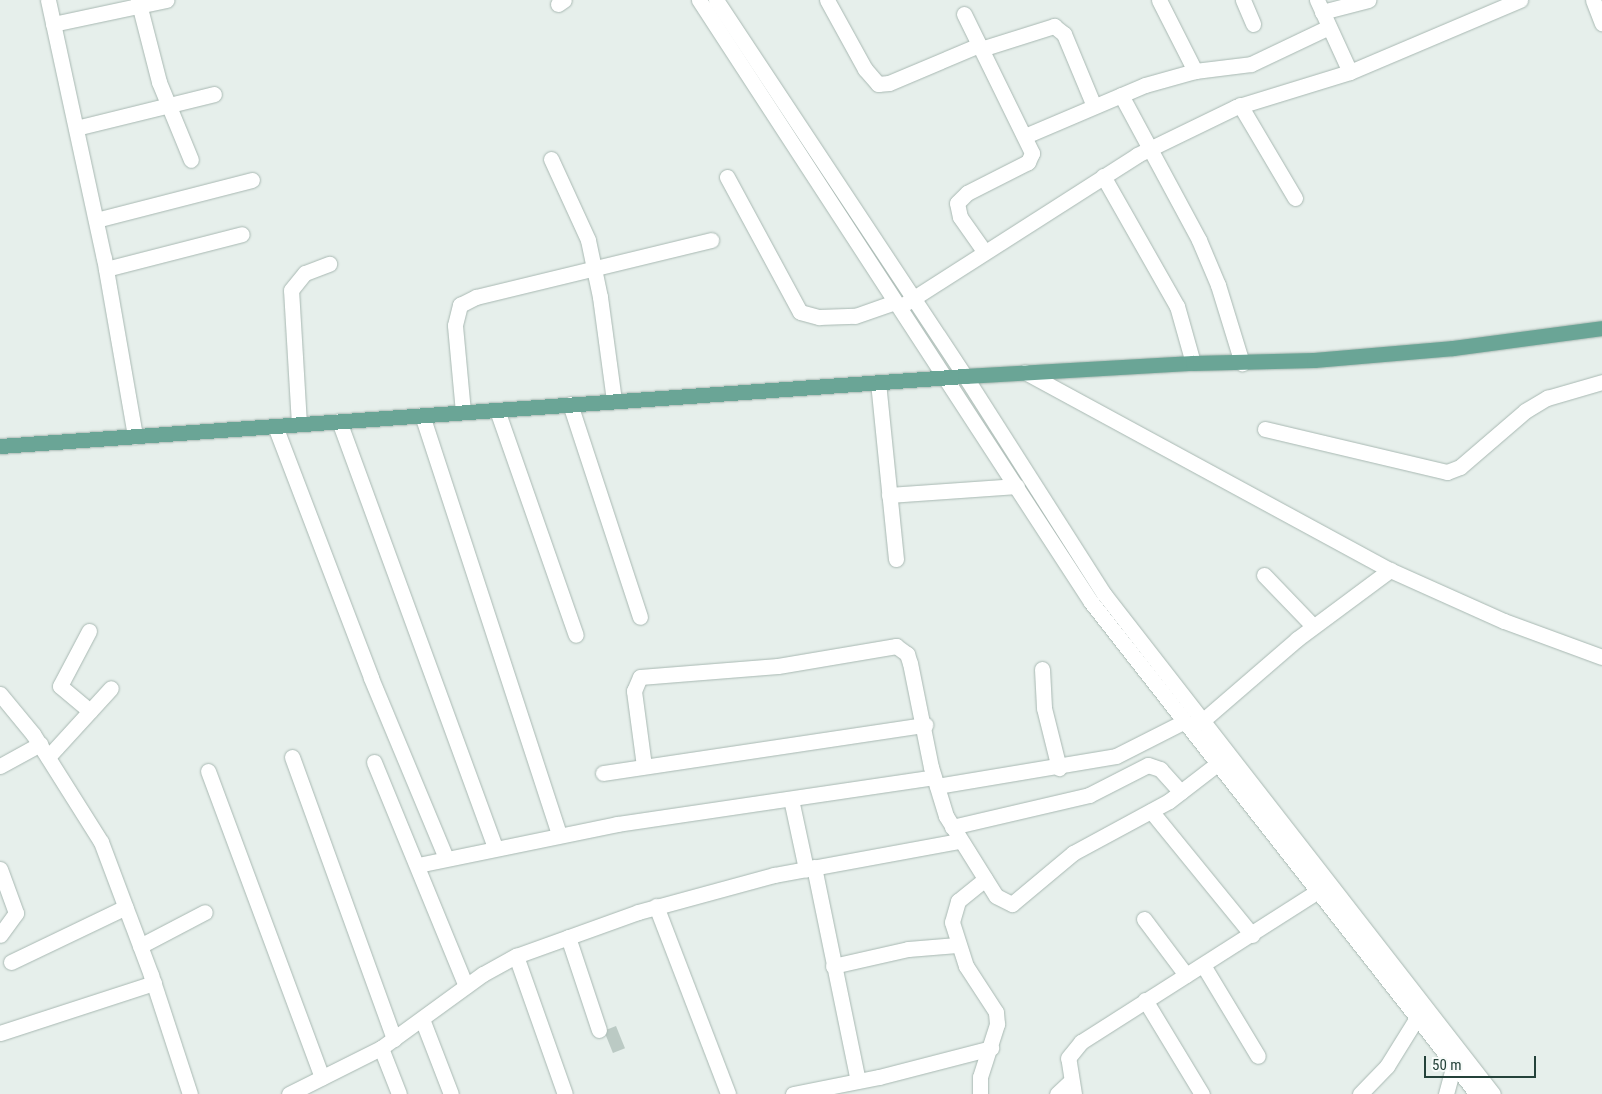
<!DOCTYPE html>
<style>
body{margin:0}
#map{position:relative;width:1602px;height:1094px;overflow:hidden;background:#e6efeb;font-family:"Roboto Condensed",sans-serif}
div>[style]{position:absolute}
.building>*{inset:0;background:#bbcac4;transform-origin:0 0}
.roads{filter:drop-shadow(0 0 1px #a8b8b2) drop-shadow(0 0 1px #a8b8b2)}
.minor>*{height:15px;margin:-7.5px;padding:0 7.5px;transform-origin:7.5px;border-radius:7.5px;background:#fff}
.major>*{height:15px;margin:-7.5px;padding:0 7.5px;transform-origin:7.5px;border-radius:7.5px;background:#6aa596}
span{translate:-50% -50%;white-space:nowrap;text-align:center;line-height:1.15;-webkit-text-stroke:4px #f7fbf9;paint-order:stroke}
.scale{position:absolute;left:1424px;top:1056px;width:112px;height:22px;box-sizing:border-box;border:2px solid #24423a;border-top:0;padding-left:6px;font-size:15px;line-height:18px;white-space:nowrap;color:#24423a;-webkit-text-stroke:4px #f7fbf9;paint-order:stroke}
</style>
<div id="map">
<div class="building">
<i style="left:616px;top:1026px;width:24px;height:13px;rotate:68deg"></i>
</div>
<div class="roads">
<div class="minor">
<i style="left:48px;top:0;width:264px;rotate:77.8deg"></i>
<i style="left:104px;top:258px;width:181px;rotate:80.1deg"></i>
<i style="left:138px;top:0;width:85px;rotate:75.6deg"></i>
<i style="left:159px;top:82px;width:84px;rotate:67.7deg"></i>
<i style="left:699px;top:0;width:718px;rotate:56.93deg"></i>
<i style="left:1091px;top:602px;width:625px;rotate:51.88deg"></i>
<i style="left:716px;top:0;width:451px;rotate:56.5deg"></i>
<i style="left:965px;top:376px;width:259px;rotate:57.5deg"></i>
<i style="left:1104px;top:594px;width:633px;rotate:52.12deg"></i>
<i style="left:827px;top:0;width:79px;rotate:61.2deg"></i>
<i style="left:865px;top:69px;width:20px;rotate:49deg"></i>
<i style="left:878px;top:84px;width:11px;rotate:-5deg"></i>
<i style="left:889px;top:83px;width:98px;rotate:-22.9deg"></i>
<i style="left:1159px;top:0;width:80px;rotate:63.1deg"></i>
<i style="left:1243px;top:0;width:26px;rotate:67deg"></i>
<i style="left:1317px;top:0;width:79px;rotate:65.4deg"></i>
<i style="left:1593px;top:0;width:25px;rotate:69deg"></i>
<i style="left:558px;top:4px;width:7px;rotate:-34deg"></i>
<i style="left:1322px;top:12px;width:48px;rotate:-14.6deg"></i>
<i style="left:964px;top:14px;width:155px;rotate:63.9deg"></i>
<i style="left:1032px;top:153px;width:10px;rotate:114deg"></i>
<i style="left:1028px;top:162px;width:68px;rotate:153.1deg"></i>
<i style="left:967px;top:193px;width:14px;rotate:135deg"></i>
<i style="left:957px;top:203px;width:14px;rotate:78deg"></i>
<i style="left:960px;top:217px;width:42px;rotate:54.8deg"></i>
<i style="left:53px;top:24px;width:116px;rotate:-12deg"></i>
<i style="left:981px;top:49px;width:77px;rotate:-17.5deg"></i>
<i style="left:1054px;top:26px;width:13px;rotate:39deg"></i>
<i style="left:1064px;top:34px;width:78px;rotate:67.4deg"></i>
<i style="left:1121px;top:95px;width:165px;rotate:61.7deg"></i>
<i style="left:1199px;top:240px;width:49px;rotate:67.1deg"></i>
<i style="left:1218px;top:285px;width:82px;rotate:72.9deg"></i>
<i style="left:1240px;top:105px;width:108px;rotate:59.4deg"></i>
<i style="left:76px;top:128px;width:142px;rotate:-13.8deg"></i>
<i style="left:1025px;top:136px;width:130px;rotate:-23deg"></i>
<i style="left:1145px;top:85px;width:52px;rotate:-15.6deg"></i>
<i style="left:1195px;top:71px;width:56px;rotate:-7.1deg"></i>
<i style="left:1251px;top:64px;width:86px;rotate:-25.4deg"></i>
<i style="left:551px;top:159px;width:89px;rotate:65.4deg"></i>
<i style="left:588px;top:240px;width:58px;rotate:78.1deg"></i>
<i style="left:600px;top:297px;width:105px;rotate:82.3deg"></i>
<i style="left:1103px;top:176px;width:150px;rotate:60.4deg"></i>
<i style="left:1177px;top:306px;width:59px;rotate:74.3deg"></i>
<i style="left:727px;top:177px;width:153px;rotate:61.6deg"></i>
<i style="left:800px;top:312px;width:20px;rotate:15deg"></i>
<i style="left:819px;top:317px;width:36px;rotate:-2deg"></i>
<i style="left:855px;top:316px;width:42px;rotate:-19.3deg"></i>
<i style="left:96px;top:220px;width:161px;rotate:-14.4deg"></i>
<i style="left:106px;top:269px;width:140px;rotate:-14.4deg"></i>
<i style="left:906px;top:303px;width:274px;rotate:-32.6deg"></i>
<i style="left:1137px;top:155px;width:110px;rotate:-25.9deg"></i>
<i style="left:1236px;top:107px;width:119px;rotate:-17.1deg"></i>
<i style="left:1350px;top:72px;width:185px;rotate:-23deg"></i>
<i style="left:1025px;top:372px;width:415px;rotate:28.5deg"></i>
<i style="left:1390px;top:570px;width:125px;rotate:24.1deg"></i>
<i style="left:1504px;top:621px;width:104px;rotate:20.2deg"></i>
<i style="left:878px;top:382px;width:178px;rotate:84.2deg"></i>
<i style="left:570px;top:404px;width:224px;rotate:71.8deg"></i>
<i style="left:497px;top:410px;width:238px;rotate:70.7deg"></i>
<i style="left:463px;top:412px;width:87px;rotate:-95.3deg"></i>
<i style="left:455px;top:325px;width:21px;rotate:-76deg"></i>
<i style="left:460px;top:305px;width:18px;rotate:-27deg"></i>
<i style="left:476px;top:297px;width:242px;rotate:-13.6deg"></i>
<i style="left:422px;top:415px;width:442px;rotate:71.9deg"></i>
<i style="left:339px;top:421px;width:454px;rotate:69.9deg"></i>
<i style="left:299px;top:424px;width:134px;rotate:-93.4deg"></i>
<i style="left:291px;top:290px;width:22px;rotate:-51deg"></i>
<i style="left:305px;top:273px;width:26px;rotate:-21deg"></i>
<i style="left:275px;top:426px;width:270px;rotate:69.1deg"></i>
<i style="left:371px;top:678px;width:195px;rotate:67.4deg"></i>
<i style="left:1265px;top:429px;width:187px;rotate:13.3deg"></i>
<i style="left:1447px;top:472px;width:14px;rotate:-21deg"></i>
<i style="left:1460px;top:467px;width:86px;rotate:-40.7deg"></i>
<i style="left:1525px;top:411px;width:26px;rotate:-31deg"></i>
<i style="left:1547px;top:398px;width:57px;rotate:-16.2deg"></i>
<i style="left:889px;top:495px;width:128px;rotate:-4deg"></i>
<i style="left:1264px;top:575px;width:71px;rotate:46.1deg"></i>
<i style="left:89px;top:631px;width:62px;rotate:117.8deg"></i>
<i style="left:60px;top:686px;width:39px;rotate:40deg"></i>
<i style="left:1042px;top:669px;width:39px;rotate:87deg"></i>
<i style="left:1044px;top:708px;width:62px;rotate:76deg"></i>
<i style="left:0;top:694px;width:52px;rotate:50.5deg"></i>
<i style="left:33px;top:734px;width:128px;rotate:57.8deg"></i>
<i style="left:101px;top:842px;width:142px;rotate:69.4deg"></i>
<i style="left:151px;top:975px;width:125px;rotate:71.9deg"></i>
<i style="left:1201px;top:722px;width:127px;rotate:-40.8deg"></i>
<i style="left:1297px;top:639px;width:116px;rotate:-36.6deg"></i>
<i style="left:48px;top:757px;width:93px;rotate:-47.6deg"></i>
<i style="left:292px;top:757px;width:300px;rotate:70.1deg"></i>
<i style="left:374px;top:762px;width:242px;rotate:67.7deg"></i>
<i style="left:0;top:766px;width:46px;rotate:-28.8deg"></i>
<i style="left:644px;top:766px;width:76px;rotate:-97.6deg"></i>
<i style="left:634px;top:691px;width:15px;rotate:-67deg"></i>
<i style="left:640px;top:677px;width:138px;rotate:-4.6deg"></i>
<i style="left:778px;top:666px;width:120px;rotate:-9.6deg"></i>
<i style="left:896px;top:646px;width:14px;rotate:36deg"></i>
<i style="left:907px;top:654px;width:9px;rotate:72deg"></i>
<i style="left:910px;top:663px;width:106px;rotate:78.6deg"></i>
<i style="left:931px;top:767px;width:51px;rotate:73deg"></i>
<i style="left:946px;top:816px;width:94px;rotate:58deg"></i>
<i style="left:996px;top:896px;width:18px;rotate:27deg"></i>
<i style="left:1012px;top:904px;width:80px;rotate:-39.9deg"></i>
<i style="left:1073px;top:853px;width:109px;rotate:-28.4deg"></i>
<i style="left:1169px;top:801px;width:61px;rotate:-37.6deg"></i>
<i style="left:208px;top:771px;width:327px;rotate:69.6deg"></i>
<i style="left:603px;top:773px;width:326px;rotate:-8.5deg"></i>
<i style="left:937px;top:786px;width:181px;rotate:-9.5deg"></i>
<i style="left:1116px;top:756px;width:75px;rotate:-26.9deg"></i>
<i style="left:791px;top:799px;width:72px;rotate:77.9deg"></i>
<i style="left:1151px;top:811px;width:160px;rotate:50.8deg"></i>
<i style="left:952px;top:827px;width:141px;rotate:-13.1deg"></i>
<i style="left:1089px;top:795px;width:66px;rotate:-27deg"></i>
<i style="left:1148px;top:765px;width:13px;rotate:18deg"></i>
<i style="left:1160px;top:769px;width:31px;rotate:48deg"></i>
<i style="left:418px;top:865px;width:203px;rotate:-11.6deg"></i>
<i style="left:617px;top:824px;width:320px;rotate:-8.4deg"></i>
<i style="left:814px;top:867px;width:218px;rotate:78.4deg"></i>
<i style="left:0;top:869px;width:47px;rotate:70deg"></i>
<i style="left:16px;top:913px;width:27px;rotate:126deg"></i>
<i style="left:656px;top:906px;width:201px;rotate:69deg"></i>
<i style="left:1144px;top:919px;width:70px;rotate:53.1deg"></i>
<i style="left:568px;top:937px;width:98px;rotate:71.6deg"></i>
<i style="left:140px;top:946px;width:73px;rotate:-27.6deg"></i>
<i style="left:516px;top:956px;width:146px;rotate:70.5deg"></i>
<i style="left:11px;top:962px;width:127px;rotate:-25.6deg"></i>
<i style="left:1203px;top:965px;width:106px;rotate:58.9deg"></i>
<i style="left:833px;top:966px;width:77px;rotate:-12.8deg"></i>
<i style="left:908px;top:949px;width:49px;rotate:-4.7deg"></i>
<i style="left:1145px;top:1000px;width:110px;rotate:58.8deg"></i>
<i style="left:422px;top:1019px;width:80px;rotate:68.9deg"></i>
<i style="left:0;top:1033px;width:162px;rotate:-18deg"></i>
<i style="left:381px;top:1048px;width:49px;rotate:68.6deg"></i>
<i style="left:289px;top:1094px;width:103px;rotate:-26.6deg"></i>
<i style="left:381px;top:1048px;width:126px;rotate:-36deg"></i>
<i style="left:483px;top:974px;width:38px;rotate:-29deg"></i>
<i style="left:516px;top:956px;width:130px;rotate:-19.8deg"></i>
<i style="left:638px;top:912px;width:141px;rotate:-15.2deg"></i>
<i style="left:774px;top:875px;width:188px;rotate:-10.4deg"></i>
<i style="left:793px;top:1094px;width:88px;rotate:-11.2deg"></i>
<i style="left:879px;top:1077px;width:116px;rotate:-14.5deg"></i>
<i style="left:980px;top:1094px;width:17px;rotate:-90deg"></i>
<i style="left:980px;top:1077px;width:56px;rotate:-72.2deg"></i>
<i style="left:997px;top:1024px;width:12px;rotate:-95deg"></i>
<i style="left:996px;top:1012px;width:55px;rotate:-123.1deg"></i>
<i style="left:966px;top:966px;width:46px;rotate:-107.7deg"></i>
<i style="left:952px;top:922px;width:22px;rotate:-74deg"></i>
<i style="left:958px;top:901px;width:35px;rotate:-39deg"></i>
<i style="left:1057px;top:1094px;width:19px;rotate:-43deg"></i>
<i style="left:1074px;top:1094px;width:36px;rotate:-99deg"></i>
<i style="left:1068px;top:1058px;width:21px;rotate:-51deg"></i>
<i style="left:1081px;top:1042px;width:283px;rotate:-32.5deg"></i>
<i style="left:1360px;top:1094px;width:39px;rotate:-46deg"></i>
<i style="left:1387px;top:1066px;width:59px;rotate:-58.2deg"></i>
<i style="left:1446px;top:1094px;width:31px;rotate:-75deg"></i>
</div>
<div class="major">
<i style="left:0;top:446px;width:968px;rotate:-4.15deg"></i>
<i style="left:965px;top:376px;width:228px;rotate:-3.3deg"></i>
<i style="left:1193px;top:363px;width:121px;rotate:-1.4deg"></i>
<i style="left:1314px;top:360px;width:140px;rotate:-4.9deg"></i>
<i style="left:1453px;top:348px;width:150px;rotate:-7.6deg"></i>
</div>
</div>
<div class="scale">50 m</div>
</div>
